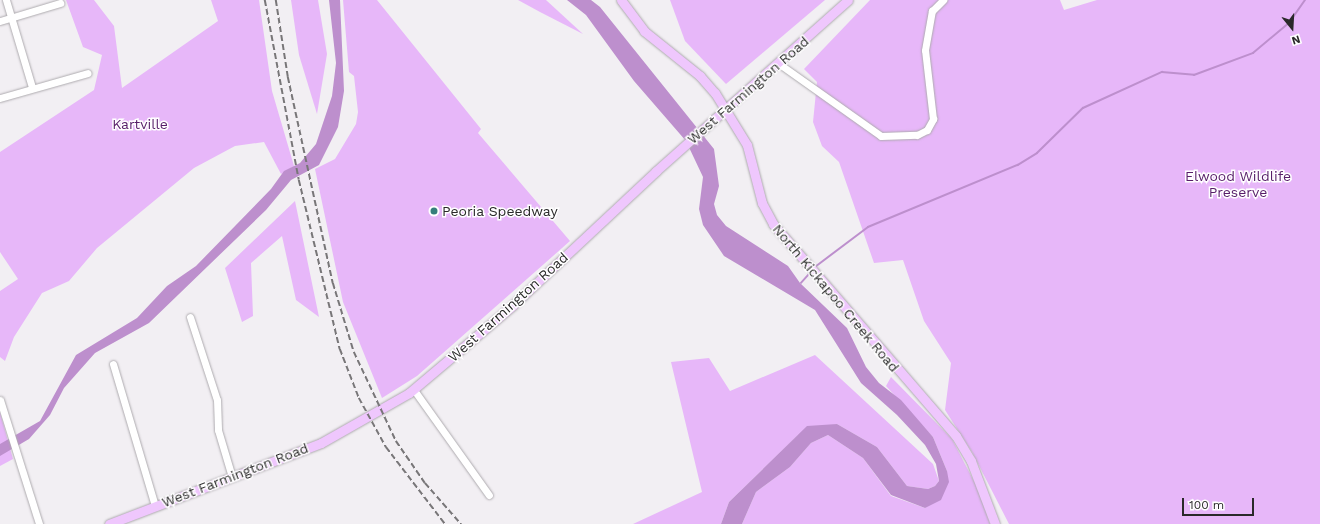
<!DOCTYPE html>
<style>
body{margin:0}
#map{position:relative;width:1320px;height:524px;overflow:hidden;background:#f2eff3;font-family:"Work Sans",sans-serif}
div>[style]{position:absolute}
.green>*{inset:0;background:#e7b7f9}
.water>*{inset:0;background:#bd8fcd}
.stream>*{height:1.5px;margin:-0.75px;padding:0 0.75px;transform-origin:0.75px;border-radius:0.75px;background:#bd8fcd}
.roads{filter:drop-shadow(0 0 1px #aeabaf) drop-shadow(0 0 1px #aeabaf)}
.minor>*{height:7px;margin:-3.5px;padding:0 3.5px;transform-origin:3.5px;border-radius:3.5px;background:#fff}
.major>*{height:9px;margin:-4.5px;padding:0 4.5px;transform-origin:4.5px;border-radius:4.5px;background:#efc7fd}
.rail>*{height:1.5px;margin-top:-0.75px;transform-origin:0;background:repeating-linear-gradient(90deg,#787678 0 6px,transparent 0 9px)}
.dots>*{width:11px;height:11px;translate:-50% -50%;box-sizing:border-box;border:2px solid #fff;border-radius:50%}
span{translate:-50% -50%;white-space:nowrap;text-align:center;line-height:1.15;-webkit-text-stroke:3px #fff;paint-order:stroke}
.street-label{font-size:14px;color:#2a292a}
.park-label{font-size:14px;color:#571d69}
.poi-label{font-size:14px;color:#2a292a}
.left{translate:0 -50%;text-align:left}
.north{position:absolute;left:1272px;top:8px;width:40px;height:40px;-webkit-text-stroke:3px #fff;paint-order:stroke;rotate:162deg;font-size:11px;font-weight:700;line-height:16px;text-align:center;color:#2a292a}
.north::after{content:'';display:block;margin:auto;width:14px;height:18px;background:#2a292a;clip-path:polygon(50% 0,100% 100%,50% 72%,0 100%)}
.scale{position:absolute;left:1182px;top:498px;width:72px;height:18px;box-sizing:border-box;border:2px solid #2a292a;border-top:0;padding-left:5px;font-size:12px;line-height:14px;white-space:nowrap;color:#2a292a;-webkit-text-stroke:3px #fff;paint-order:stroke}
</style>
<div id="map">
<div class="green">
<i style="clip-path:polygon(66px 0,94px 0,114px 26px,122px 88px,218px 21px,211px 0,259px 0,272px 91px,294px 166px,281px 174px,264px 142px,235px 146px,194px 168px,97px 248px,69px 281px,42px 293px,14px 337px,5px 361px,0 357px,0 291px,18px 279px,0 252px,0 152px,94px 90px,102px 55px,83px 47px)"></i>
<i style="clip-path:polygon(291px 0,318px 0,327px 54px,317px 114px,299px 55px)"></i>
<i style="clip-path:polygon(343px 0,377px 0,481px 129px,478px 133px,570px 241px,417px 376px,382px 398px,343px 302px,315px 169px,335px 159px,356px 124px,358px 112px,354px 76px,349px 72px)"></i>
<i style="clip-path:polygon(518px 0,546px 0,583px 34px,540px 12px)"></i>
<i style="clip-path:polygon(670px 0,825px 0,726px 84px,685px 41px)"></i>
<i style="clip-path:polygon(870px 0,1060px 0,1064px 10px,1097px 0,1320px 0,1320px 524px,1009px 524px,972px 452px,945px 410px,951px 363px,924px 321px,903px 260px,874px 263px,839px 162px,822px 146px,813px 122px,817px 82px,804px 69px)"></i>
<i style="clip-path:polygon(295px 201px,319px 317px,296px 300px,282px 236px,251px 263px,253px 316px,242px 322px,225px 268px)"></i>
<i style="clip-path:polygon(815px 355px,933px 464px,939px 481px,935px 486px,928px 489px,907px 486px,877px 447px,837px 424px,798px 435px,729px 502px,721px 524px,633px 524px,702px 492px,671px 362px,709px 358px,730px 391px)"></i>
<i style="clip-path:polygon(891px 377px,952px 439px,979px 491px,990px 524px,742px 524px,756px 492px,790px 467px,811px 443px,828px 435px,863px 458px,891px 496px,925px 508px,947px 471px,933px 437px,886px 386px)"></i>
<i style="clip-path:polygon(0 412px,13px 459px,0 466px)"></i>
</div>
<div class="water">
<i style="clip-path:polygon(329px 0,340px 0,344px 91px,338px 127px,319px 165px,291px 180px,266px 210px,149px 323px,95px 353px,64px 388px,50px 415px,29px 439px,0 456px,0 444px,40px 421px,76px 355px,137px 318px,167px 286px,196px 266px,271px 189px,284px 171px,300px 163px,316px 144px,332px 96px,336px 63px)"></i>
<i style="clip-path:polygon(567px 0,591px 0,600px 7px,714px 149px,719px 186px,714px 204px,717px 215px,726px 226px,788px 266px,800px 283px,847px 328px,866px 367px,879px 383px,901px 400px,933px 437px,947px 471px,949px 482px,941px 500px,925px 508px,891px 495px,863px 458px,828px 435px,811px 443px,790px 467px,756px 492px,742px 524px,721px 524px,729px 502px,807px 426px,837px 424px,877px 447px,907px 486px,928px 489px,935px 486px,939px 481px,936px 464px,925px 445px,897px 415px,861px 383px,815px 310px,724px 256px,703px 225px,699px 209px,703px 177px,686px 141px,634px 81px,586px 15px)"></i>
</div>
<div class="stream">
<i style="left:815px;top:267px;width:66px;rotate:-37deg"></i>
<i style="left:868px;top:227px;width:162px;rotate:-22.5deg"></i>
<i style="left:1018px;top:165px;width:22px;rotate:-32deg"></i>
<i style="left:1037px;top:153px;width:64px;rotate:-44.4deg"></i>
<i style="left:1083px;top:108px;width:87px;rotate:-24.5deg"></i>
<i style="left:1162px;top:72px;width:32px;rotate:5deg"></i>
<i style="left:1194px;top:75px;width:63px;rotate:-20.4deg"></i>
<i style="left:1253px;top:53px;width:47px;rotate:-39.8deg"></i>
<i style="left:1289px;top:23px;width:28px;rotate:-55deg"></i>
<i style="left:801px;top:283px;width:13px;rotate:-48deg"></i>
</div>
<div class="roads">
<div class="minor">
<i style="left:6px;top:0;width:91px;rotate:73.4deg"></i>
<i style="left:0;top:21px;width:63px;rotate:-16.7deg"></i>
<i style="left:778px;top:63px;width:126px;rotate:35.3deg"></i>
<i style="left:881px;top:136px;width:36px;rotate:-2deg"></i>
<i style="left:917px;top:135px;width:11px;rotate:-27deg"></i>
<i style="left:927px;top:130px;width:13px;rotate:-61deg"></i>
<i style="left:933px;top:119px;width:69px;rotate:-96.6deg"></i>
<i style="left:925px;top:50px;width:40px;rotate:-80deg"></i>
<i style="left:932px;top:11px;width:16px;rotate:-45deg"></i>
<i style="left:0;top:98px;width:91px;rotate:-15.9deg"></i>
<i style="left:190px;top:317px;width:87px;rotate:72deg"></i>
<i style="left:217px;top:400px;width:30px;rotate:88deg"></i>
<i style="left:218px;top:430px;width:49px;rotate:73.4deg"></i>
<i style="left:113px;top:364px;width:148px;rotate:73.5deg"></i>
<i style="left:414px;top:390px;width:129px;rotate:54.5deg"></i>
<i style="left:0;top:400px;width:130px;rotate:72.5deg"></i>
</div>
<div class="major">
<i style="left:621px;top:0;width:39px;rotate:53deg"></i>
<i style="left:644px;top:31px;width:72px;rotate:38.8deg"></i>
<i style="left:700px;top:76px;width:23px;rotate:49deg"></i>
<i style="left:715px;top:93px;width:61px;rotate:58.4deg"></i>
<i style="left:747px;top:145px;width:60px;rotate:75.5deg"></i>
<i style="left:762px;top:203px;width:24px;rotate:62deg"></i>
<i style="left:773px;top:224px;width:280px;rotate:49.2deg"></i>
<i style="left:956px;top:436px;width:29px;rotate:59deg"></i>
<i style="left:971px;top:461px;width:67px;rotate:69.1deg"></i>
<i style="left:109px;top:524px;width:227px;rotate:-20.9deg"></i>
<i style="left:321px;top:443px;width:101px;rotate:-29.6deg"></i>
<i style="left:409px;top:393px;width:136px;rotate:-40.2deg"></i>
<i style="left:513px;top:305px;width:196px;rotate:-43.1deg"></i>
<i style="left:656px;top:171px;width:257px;rotate:-41.7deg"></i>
</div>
</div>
<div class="rail">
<i style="left:265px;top:0;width:183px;rotate:79.3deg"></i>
<i style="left:299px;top:180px;width:174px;rotate:76.4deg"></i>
<i style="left:340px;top:349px;width:53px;rotate:68.8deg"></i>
<i style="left:359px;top:398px;width:56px;rotate:61.1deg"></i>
<i style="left:386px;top:447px;width:97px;rotate:52.5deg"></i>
<i style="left:276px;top:0;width:78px;rotate:81.1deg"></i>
<i style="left:288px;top:77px;width:211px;rotate:77.7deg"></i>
<i style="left:333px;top:283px;width:72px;rotate:73.1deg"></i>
<i style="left:354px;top:352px;width:98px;rotate:64.7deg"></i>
<i style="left:396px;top:441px;width:51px;rotate:55.4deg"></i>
<i style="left:425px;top:483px;width:55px;rotate:48.7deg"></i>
</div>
<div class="dots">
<i style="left:434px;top:211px;background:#367e7c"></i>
</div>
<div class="street-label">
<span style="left:748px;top:90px;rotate:-41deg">West Farmington Road</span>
<span style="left:836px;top:298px;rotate:50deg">North Kickapoo Creek Road</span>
<span style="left:508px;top:307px;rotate:-42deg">West Farmington Road</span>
<span style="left:235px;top:475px;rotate:-21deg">West Farmington Road</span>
</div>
<div class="park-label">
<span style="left:140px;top:124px">Kartville</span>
<span style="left:1238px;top:184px">Elwood Wildlife<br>Preserve</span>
</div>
<div class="poi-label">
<span class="left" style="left:442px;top:211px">Peoria Speedway</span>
</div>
<div class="north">N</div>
<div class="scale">100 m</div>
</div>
